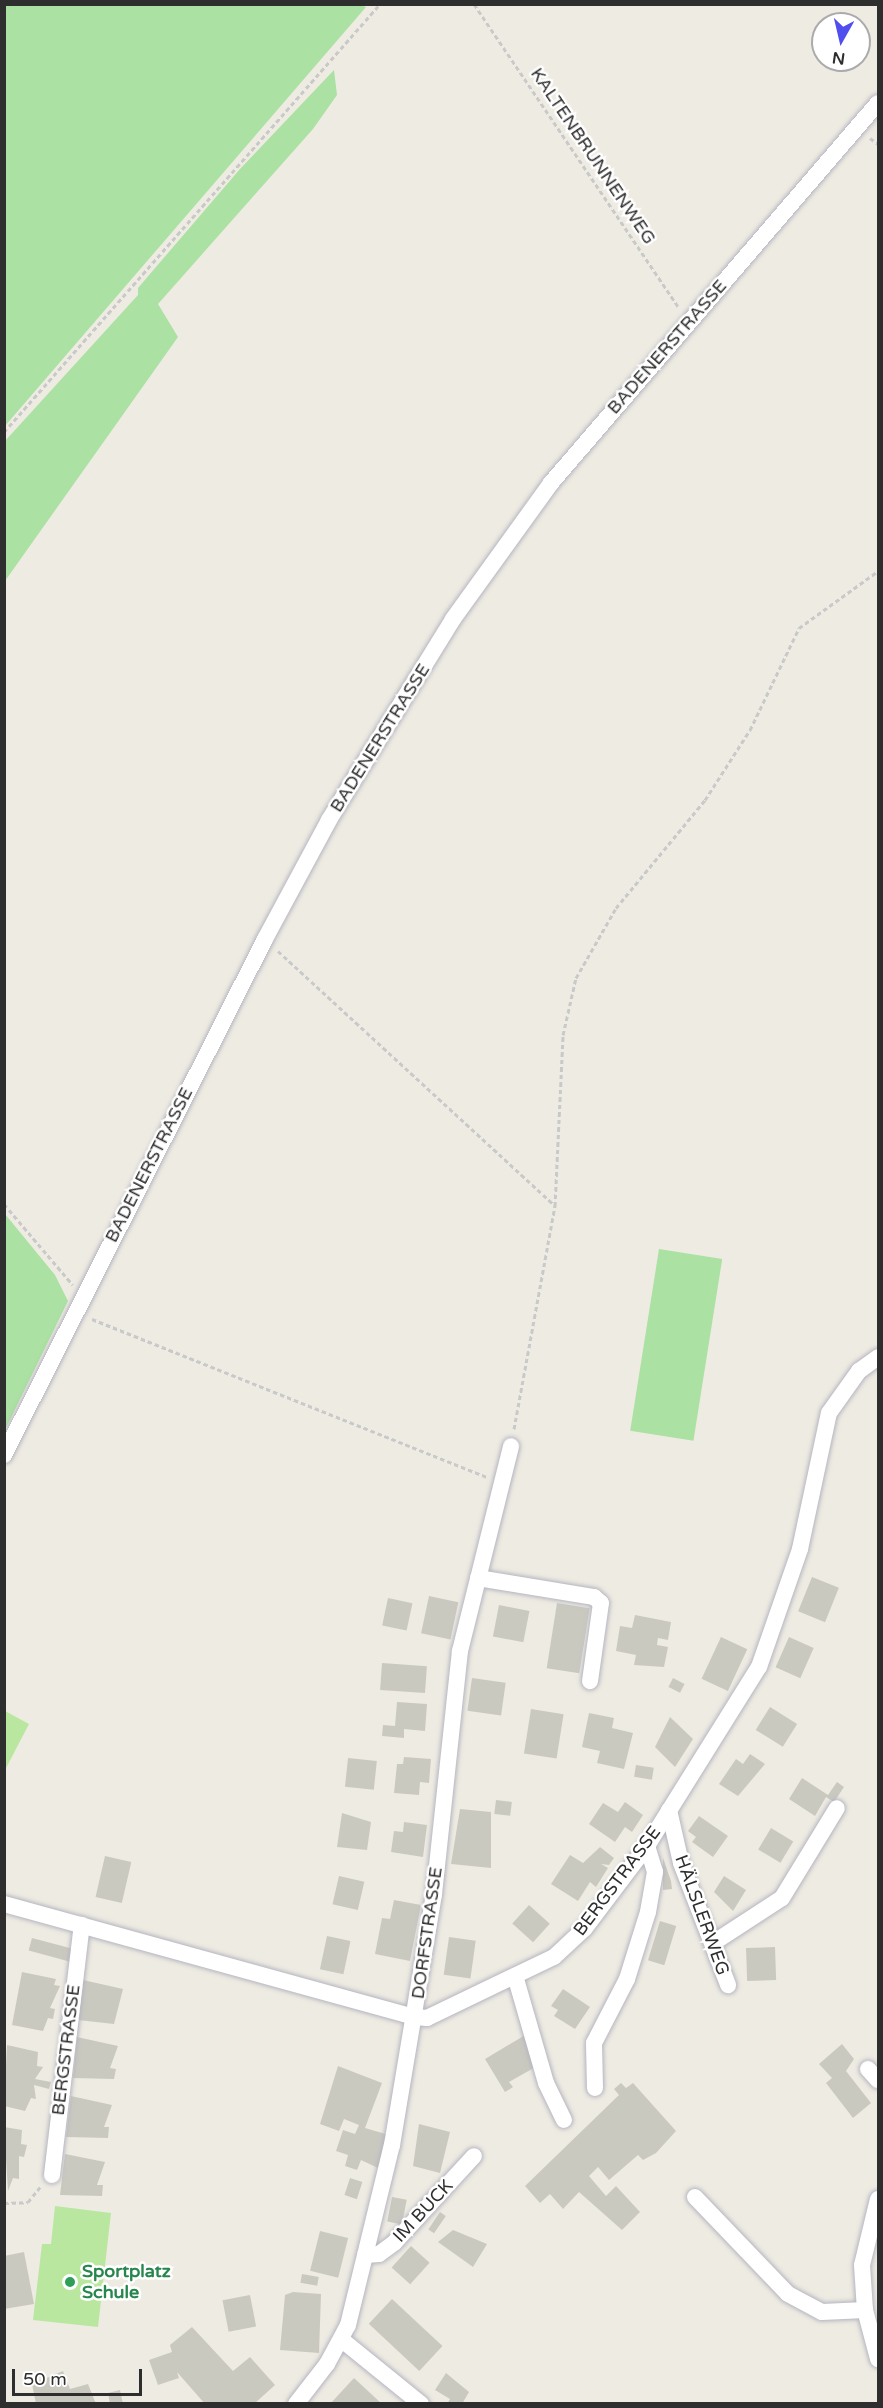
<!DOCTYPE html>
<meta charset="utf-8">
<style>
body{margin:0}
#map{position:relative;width:883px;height:2408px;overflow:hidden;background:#eeebe2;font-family:"Varela Round",sans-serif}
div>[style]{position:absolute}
.green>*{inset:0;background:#abe1a2;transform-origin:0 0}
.pitch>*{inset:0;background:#b9e79f}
.building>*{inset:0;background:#cac9c0;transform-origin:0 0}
.path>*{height:3px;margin-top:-1.5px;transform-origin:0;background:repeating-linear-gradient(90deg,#c9c9c9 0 4.5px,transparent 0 7.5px)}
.roads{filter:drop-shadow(0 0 2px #b5b5c0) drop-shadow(0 0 2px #b5b5c0)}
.minor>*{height:16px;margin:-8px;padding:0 8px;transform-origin:8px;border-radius:8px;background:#fff}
.dots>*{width:16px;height:16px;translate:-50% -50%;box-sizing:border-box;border:3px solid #fff;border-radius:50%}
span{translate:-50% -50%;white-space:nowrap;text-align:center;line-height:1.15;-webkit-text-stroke:5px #fff;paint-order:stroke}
.street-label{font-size:18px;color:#2e2e2e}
.leisure-label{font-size:18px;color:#27864d;font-weight:700}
.left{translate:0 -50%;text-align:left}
.frame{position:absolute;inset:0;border:6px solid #2e2e2e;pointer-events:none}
.north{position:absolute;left:811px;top:12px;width:60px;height:60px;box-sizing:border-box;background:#fff;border:2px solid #ababab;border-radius:50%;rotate:188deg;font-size:16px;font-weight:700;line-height:24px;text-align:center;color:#2e2e2e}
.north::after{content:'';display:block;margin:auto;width:21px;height:27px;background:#514eef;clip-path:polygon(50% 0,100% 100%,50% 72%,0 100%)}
.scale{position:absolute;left:12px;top:2369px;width:130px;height:27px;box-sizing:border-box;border:3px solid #2e2e2e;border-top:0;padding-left:8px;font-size:18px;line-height:21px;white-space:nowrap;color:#2e2e2e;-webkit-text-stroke:4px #fff;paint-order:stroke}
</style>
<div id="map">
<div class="green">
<i style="clip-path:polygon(358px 4px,366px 7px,5px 426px,5px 5px)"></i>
<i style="clip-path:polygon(334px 70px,337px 95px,313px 129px,158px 304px,178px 337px,5px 581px,5px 441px,138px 295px,138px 288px,240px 169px)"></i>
<i style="clip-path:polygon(5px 1214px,55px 1275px,68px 1301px,5px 1430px)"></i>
<i style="left:659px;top:1249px;width:64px;height:184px;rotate:9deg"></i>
</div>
<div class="pitch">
<i style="clip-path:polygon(5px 1711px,29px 1724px,5px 1770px)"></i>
<i style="clip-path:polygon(55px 2206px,111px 2213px,98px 2327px,33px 2320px,42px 2244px,51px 2244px)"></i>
</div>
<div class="building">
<i style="left:812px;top:1577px;width:29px;height:37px;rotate:22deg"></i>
<i style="left:429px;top:1596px;width:30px;height:38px;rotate:12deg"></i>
<i style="left:388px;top:1598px;width:25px;height:28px;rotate:12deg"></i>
<i style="left:557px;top:1603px;width:33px;height:66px;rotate:9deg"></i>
<i style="left:499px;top:1605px;width:31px;height:32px;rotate:11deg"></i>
<i style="clip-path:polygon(635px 1615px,671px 1622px,668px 1640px,658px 1638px,657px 1645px,668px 1647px,664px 1667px,634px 1665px,636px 1655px,616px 1651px,620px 1626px,632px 1628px)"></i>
<i style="left:721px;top:1637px;width:29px;height:46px;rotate:25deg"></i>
<i style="left:789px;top:1637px;width:27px;height:33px;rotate:24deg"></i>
<i style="left:382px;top:1663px;width:45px;height:27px;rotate:4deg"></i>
<i style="left:472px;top:1678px;width:34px;height:33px;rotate:8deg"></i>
<i style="left:673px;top:1678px;width:13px;height:10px;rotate:27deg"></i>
<i style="clip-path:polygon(397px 1702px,427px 1704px,425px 1731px,404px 1729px,404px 1738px,382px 1736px,383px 1725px,395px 1726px)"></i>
<i style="left:770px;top:1707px;width:32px;height:27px;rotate:32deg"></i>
<i style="left:531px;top:1709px;width:33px;height:45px;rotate:9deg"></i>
<i style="clip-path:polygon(589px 1713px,614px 1718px,612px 1728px,633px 1733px,624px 1769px,597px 1763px,600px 1751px,582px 1747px)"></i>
<i style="clip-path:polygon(670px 1717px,693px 1739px,675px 1767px,655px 1747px)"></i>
<i style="clip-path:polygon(750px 1754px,765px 1764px,738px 1796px,719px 1784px,736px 1759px,743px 1764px)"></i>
<i style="clip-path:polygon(404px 1757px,431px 1759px,429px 1783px,420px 1782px,419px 1795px,394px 1793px,397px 1764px,403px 1764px)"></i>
<i style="left:348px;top:1758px;width:29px;height:29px;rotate:6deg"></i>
<i style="left:636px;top:1765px;width:18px;height:12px;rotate:9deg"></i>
<i style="clip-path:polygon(802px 1778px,828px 1795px,837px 1782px,844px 1787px,834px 1802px,826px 1797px,815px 1816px,789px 1799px)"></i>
<i style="left:496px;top:1800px;width:16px;height:14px;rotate:7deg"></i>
<i style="clip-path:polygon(625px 1802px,643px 1815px,632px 1832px,625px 1827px,615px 1842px,589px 1824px,603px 1803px,618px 1812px)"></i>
<i style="clip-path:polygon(460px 1809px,491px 1812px,491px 1868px,451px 1864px)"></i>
<i style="clip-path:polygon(342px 1813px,371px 1822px,367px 1850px,337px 1847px)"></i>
<i style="clip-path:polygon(699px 1816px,728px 1836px,713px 1857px,692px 1842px,696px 1837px,688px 1831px)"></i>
<i style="clip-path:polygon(404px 1822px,427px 1825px,423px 1857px,391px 1852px,394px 1831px,403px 1832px)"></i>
<i style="left:771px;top:1828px;width:26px;height:25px;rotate:31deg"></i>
<i style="clip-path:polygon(600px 1847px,614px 1858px,609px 1865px,601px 1864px,608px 1868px,596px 1887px,590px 1882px,578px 1901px,551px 1884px,570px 1855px,583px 1863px)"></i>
<i style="left:105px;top:1856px;width:27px;height:42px;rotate:13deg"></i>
<i style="clip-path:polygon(663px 1858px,671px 1881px,672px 1889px,663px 1890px)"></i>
<i style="left:339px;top:1876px;width:26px;height:29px;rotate:13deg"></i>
<i style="clip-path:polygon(724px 1876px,746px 1890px,733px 1911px,714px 1892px)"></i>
<i style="clip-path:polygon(394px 1900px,421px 1905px,410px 1961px,375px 1954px,382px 1918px,390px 1919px)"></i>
<i style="left:529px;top:1905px;width:28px;height:25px;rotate:42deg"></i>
<i style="left:660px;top:1921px;width:17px;height:41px;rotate:17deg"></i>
<i style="left:327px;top:1936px;width:24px;height:34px;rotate:12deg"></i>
<i style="left:449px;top:1937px;width:27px;height:38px;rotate:8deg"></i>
<i style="left:32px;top:1938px;width:42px;height:13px;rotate:15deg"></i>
<i style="left:775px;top:1947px;width:33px;height:29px;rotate:88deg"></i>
<i style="clip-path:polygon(22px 1972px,56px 1979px,54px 1985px,60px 1986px,50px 2008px,55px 2009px,53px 2019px,48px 2018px,43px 2031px,12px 2025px)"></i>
<i style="clip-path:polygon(83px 1980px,123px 1989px,114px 2024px,78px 2020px)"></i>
<i style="clip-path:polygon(563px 1989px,590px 2007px,575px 2029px,554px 2016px,558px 2010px,551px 2006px)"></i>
<i style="clip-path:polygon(527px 2034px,539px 2065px,509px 2082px,513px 2087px,505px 2092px,485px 2059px)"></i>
<i style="clip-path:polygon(77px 2037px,118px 2046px,110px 2068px,116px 2069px,114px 2079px,73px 2078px)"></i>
<i style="clip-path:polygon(842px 2044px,854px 2059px,846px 2071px,871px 2103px,853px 2118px,826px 2083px,832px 2078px,819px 2064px)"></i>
<i style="clip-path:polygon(7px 2045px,38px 2052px,37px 2066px,43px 2067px,35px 2079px,51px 2082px,49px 2089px,34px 2085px,36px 2099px,31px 2098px,25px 2111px,4px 2106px)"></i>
<i style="clip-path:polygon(338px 2066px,382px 2083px,365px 2128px,389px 2135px,378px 2168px,361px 2160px,357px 2170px,345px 2166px,348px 2155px,336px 2151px,343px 2130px,355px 2134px,359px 2125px,344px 2119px,339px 2131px,320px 2124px)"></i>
<i style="clip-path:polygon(621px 2083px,626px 2088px,633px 2083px,676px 2131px,656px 2153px,643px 2160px,638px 2155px,609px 2180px,598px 2167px,589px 2176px,606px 2196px,616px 2186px,640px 2212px,622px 2230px,579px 2192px,563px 2209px,550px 2194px,540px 2203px,525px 2186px,619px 2095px,614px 2089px)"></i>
<i style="clip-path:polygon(71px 2096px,112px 2105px,104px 2127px,109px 2127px,108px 2138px,66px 2137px)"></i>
<i style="clip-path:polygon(419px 2124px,450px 2132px,440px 2173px,413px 2166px)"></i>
<i style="clip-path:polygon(4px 2127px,22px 2130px,21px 2144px,27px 2145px,24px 2157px,19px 2156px,19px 2179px,13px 2178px,8px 2191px)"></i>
<i style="clip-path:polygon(65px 2154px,105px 2162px,97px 2185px,103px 2185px,102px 2196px,60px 2195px)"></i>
<i style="left:350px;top:2178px;width:13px;height:18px;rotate:18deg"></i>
<i style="left:392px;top:2197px;width:15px;height:25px;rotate:11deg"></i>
<i style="left:440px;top:2212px;width:7px;height:21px;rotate:34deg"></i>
<i style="clip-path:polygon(453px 2230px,487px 2244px,473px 2267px,438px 2242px)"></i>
<i style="left:320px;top:2231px;width:29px;height:41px;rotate:14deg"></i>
<i style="left:411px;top:2246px;width:25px;height:29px;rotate:42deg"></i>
<i style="clip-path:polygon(24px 2252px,34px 2304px,4px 2309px,4px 2256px)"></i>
<i style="left:302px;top:2274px;width:17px;height:9px;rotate:10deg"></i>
<i style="clip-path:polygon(293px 2292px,321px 2294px,319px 2353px,280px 2350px,285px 2295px)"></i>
<i style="left:250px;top:2295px;width:32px;height:28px;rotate:79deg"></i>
<i style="left:392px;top:2299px;width:69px;height:34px;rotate:43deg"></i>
<i style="clip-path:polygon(192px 2327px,233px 2371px,250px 2357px,275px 2385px,254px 2404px,205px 2404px,177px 2372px,179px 2378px,158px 2385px,149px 2360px,172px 2352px,170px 2345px)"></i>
<i style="clip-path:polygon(63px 2371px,70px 2389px,88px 2384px,96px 2404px,36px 2404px,32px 2384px)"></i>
<i style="clip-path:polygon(446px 2373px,469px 2392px,462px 2404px,447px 2404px,450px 2399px,435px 2390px)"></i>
<i style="clip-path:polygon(354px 2378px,382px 2404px,330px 2404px)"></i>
<i style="clip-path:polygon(120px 2390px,123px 2404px,110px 2404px,108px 2393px)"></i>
</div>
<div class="path">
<i style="left:474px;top:4px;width:367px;rotate:56deg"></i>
<i style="left:870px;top:138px;width:10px;rotate:37deg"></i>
<i style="left:4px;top:432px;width:570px;rotate:-48.7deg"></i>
<i style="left:278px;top:951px;width:377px;rotate:42.6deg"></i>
<i style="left:4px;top:1204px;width:106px;rotate:49.6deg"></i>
<i style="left:92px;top:1319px;width:425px;rotate:21.8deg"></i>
<i style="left:514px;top:1429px;width:227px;rotate:-79.6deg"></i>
<i style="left:555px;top:1206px;width:171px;rotate:-87.3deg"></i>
<i style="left:563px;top:1035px;width:58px;rotate:-77.2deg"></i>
<i style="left:576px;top:978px;width:81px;rotate:-60.3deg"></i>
<i style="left:616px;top:908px;width:140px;rotate:-50.5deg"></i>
<i style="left:705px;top:800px;width:83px;rotate:-57.3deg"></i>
<i style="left:750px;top:730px;width:113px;rotate:-64.3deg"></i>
<i style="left:799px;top:628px;width:97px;rotate:-35.8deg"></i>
<i style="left:4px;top:2203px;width:24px;rotate:-2deg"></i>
<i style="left:28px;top:2202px;width:21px;rotate:-51deg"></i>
</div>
<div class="roads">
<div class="minor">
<i style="left:4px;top:1455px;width:578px;rotate:-63.17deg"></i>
<i style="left:265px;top:939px;width:135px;rotate:-61.7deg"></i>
<i style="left:329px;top:820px;width:236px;rotate:-58.3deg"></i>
<i style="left:453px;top:619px;width:168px;rotate:-54.2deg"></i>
<i style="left:551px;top:483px;width:501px;rotate:-49.29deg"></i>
<i style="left:478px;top:1578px;width:118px;rotate:9.3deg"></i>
<i style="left:594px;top:1597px;width:9px;rotate:41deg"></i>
<i style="left:601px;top:1603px;width:79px;rotate:98deg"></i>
<i style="left:669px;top:1810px;width:54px;rotate:77.2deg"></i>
<i style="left:681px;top:1863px;width:131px;rotate:68.9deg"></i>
<i style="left:4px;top:1904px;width:426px;rotate:15.4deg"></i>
<i style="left:415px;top:2017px;width:12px;rotate:5deg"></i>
<i style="left:427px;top:2018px;width:141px;rotate:-25.7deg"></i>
<i style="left:554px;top:1957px;width:42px;rotate:-43.1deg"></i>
<i style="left:585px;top:1928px;width:103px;rotate:-52.9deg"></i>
<i style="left:647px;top:1846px;width:211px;rotate:-58deg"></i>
<i style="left:759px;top:1667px;width:125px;rotate:-70.8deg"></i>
<i style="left:800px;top:1549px;width:139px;rotate:-78deg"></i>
<i style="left:829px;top:1413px;width:52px;rotate:-54.5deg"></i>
<i style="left:859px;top:1371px;width:24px;rotate:-36deg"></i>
<i style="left:713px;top:1943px;width:82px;rotate:-33.1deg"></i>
<i style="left:782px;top:1898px;width:105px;rotate:-58.6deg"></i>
<i style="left:516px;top:1979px;width:108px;rotate:73.9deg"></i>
<i style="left:546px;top:2083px;width:41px;rotate:64.1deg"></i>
<i style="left:868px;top:2069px;width:15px;rotate:48deg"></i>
<i style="left:595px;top:2088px;width:45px;rotate:-91.3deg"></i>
<i style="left:594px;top:2043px;width:72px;rotate:-62.7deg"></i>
<i style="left:627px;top:1979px;width:70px;rotate:-72.6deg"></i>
<i style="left:648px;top:1912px;width:41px;rotate:-80.1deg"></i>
<i style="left:655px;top:1872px;width:27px;rotate:-107deg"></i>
<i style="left:52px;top:2175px;width:252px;rotate:-83.2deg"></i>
<i style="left:695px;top:2197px;width:134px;rotate:46.2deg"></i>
<i style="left:788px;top:2294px;width:38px;rotate:28deg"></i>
<i style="left:822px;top:2312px;width:43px;rotate:-2.7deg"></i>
<i style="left:878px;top:2199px;width:68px;rotate:103.6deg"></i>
<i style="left:862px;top:2265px;width:45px;rotate:86.2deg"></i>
<i style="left:865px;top:2310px;width:51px;rotate:75.1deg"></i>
<i style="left:365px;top:2255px;width:14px;rotate:-4deg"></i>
<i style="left:379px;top:2254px;width:19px;rotate:-36deg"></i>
<i style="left:394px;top:2243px;width:118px;rotate:-47.4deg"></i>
<i style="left:342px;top:2340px;width:102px;rotate:39deg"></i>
<i style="left:296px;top:2404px;width:51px;rotate:-52.2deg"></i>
<i style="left:327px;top:2364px;width:44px;rotate:-61.7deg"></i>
<i style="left:348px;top:2325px;width:185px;rotate:-76.3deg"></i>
<i style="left:392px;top:2145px;width:254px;rotate:-80.5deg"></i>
<i style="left:434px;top:1894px;width:244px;rotate:-83.9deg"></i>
<i style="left:460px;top:1651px;width:211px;rotate:-76deg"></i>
</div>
</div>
<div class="dots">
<i style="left:70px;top:2282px;background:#2e9e5b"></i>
</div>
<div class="street-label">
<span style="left:593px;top:156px;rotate:56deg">KALTENBRUNNENWEG</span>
<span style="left:667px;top:347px;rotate:-49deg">BADENERSTRASSE</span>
<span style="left:380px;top:738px;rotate:-58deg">BADENERSTRASSE</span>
<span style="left:149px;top:1165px;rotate:-63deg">BADENERSTRASSE</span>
<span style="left:617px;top:1881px;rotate:-53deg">BERGSTRASSE</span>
<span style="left:702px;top:1915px;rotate:70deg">HÄLSLERWEG</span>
<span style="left:427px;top:1933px;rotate:-82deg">DORFSTRASSE</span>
<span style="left:66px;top:2050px;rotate:-83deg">BERGSTRASSE</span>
<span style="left:423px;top:2211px;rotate:-47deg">IM BUCK</span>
</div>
<div class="leisure-label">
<span class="left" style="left:82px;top:2282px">Sportplatz<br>Schule</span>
</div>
<div class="frame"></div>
<div class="north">N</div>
<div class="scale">50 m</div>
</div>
